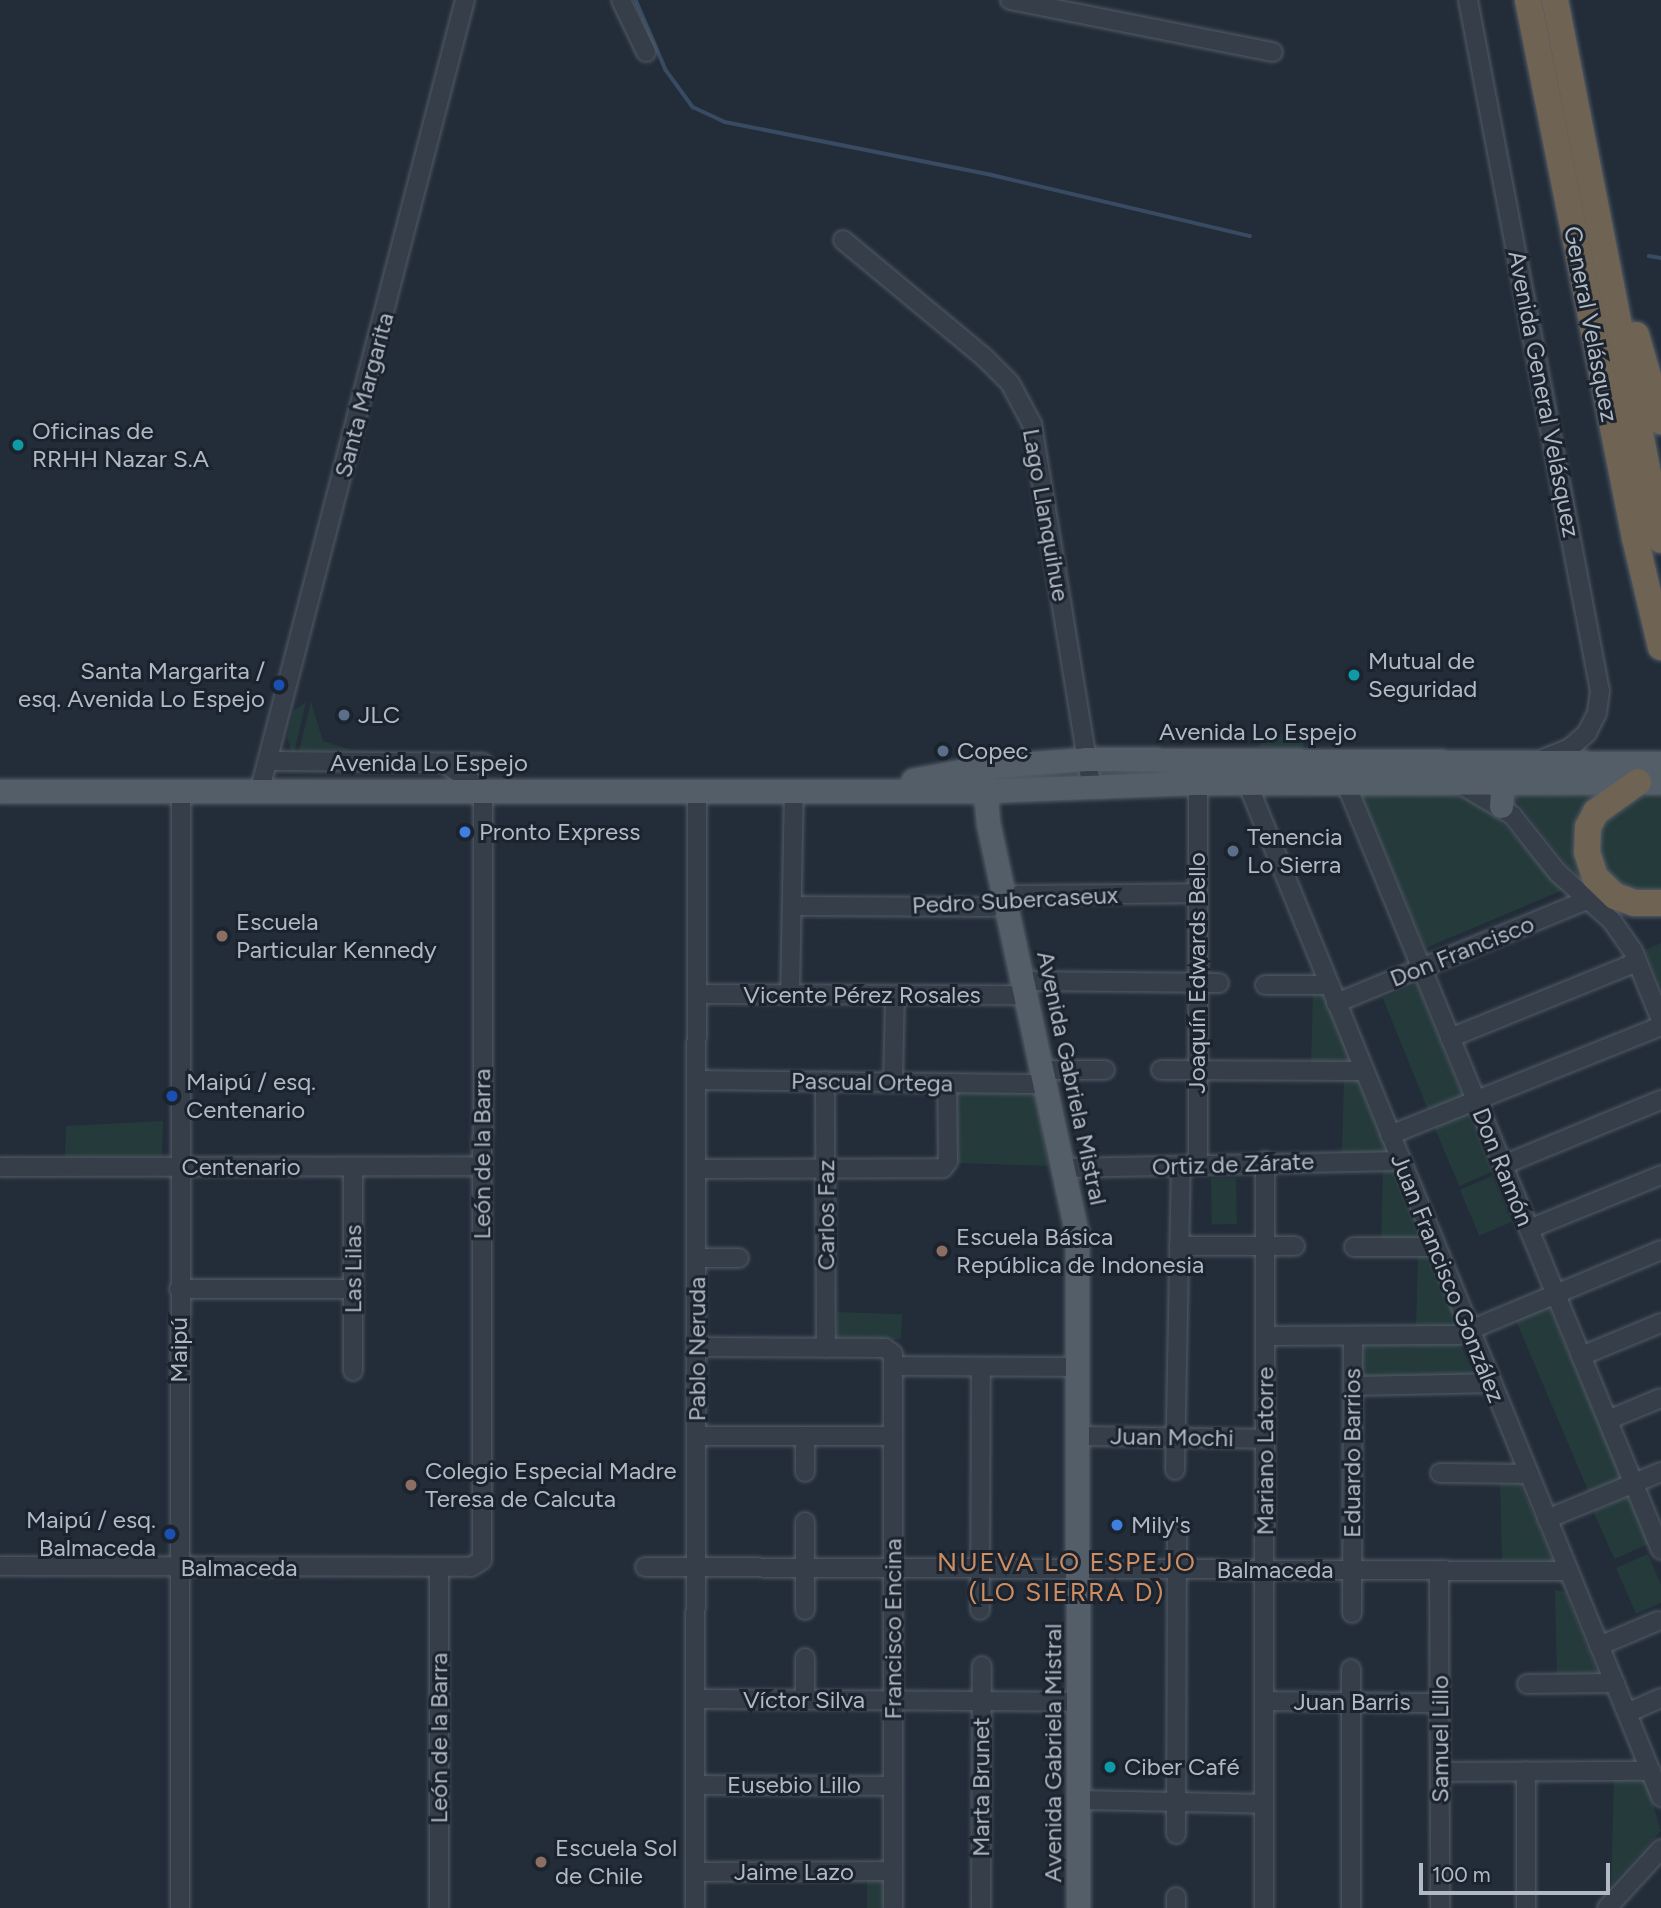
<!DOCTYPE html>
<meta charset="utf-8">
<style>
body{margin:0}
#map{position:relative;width:1661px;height:1908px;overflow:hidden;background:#222d39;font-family:Figtree,sans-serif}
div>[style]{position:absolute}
.green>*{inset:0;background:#253a3b;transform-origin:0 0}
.stream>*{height:3.5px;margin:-1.75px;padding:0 1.75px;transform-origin:1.75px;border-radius:1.75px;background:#384b62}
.roads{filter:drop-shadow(0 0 2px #545c67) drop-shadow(0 0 2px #545c67)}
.minor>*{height:18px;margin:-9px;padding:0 9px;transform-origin:9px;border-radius:9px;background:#363f49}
.major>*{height:23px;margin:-11.5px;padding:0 11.5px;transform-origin:11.5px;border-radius:11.5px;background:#545e69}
.highway>*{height:26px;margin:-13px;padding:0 13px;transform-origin:13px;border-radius:13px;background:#6f6353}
.dots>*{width:19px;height:19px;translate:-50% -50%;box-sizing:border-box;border:4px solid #1b242e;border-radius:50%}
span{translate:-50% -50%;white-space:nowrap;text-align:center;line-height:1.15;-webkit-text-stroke:6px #1b242e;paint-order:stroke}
.street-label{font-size:24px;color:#b1b9c5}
.poi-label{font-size:24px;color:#b1b9c5}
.left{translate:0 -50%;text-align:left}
.right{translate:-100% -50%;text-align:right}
.neighbourhood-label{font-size:26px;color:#cf8e62;letter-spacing:2px}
.scale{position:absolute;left:1419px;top:1863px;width:191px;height:32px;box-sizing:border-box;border:4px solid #b1b9c5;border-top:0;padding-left:9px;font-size:21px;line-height:24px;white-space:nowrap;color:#b1b9c5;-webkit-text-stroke:5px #1b242e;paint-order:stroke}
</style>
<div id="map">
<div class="green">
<i style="clip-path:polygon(306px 702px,294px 753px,292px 753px,287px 738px,294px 710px)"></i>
<i style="clip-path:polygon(311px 702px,323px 741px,351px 750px,299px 751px)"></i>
<i style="clip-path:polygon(1283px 733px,1303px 739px,1304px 750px,1258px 748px,1265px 737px)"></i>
<i style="clip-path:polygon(1515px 786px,1600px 792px,1586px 807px,1588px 882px,1568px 867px,1516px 800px)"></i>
<i style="clip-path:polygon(1661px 786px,1661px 896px,1623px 890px,1600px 866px,1599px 825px,1633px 795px)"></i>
<i style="clip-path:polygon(1359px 791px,1450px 794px,1486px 805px,1563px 890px,1426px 948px)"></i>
<i style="clip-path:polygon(1661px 943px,1661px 988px,1645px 950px)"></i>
<i style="left:1417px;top:984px;width:124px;height:37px;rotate:68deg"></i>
<i style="clip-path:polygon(1313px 990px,1325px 990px,1357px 1067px,1311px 1066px)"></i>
<i style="clip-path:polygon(1344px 1077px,1356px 1077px,1389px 1155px,1342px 1154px)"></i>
<i style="clip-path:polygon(957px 1093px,1037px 1093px,1048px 1166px,957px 1163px)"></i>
<i style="left:1467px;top:1112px;width:65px;height:36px;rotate:67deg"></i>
<i style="clip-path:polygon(163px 1121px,162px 1156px,65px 1156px,66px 1126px)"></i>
<i style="clip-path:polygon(1383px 1167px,1395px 1167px,1428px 1245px,1381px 1244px)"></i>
<i style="left:1492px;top:1176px;width:50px;height:35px;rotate:67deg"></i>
<i style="left:1236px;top:1178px;width:46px;height:25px;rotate:89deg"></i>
<i style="clip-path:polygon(1418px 1252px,1430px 1252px,1463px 1330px,1416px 1329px)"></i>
<i style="left:1548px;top:1304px;width:191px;height:36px;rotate:67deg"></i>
<i style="left:837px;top:1312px;width:65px;height:25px;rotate:2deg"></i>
<i style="clip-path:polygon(1359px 1341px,1459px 1342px,1475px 1376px,1360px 1379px)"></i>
<i style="clip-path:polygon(1500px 1482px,1520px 1483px,1553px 1561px,1502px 1560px)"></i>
<i style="left:1628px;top:1496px;width:52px;height:38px;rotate:66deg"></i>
<i style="clip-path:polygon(1648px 1554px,1661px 1585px,1661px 1603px,1636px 1614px,1616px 1568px)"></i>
<i style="clip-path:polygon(1555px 1590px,1565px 1592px,1600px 1679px,1557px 1680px)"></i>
<i style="clip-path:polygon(1614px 1778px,1645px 1778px,1661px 1831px,1611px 1885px)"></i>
<i style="left:867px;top:1877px;width:22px;height:31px"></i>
</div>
<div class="stream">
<i style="left:636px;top:0;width:76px;rotate:66.8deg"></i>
<i style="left:666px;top:70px;width:46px;rotate:53.9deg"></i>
<i style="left:693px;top:107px;width:35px;rotate:25deg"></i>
<i style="left:725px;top:122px;width:272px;rotate:11.2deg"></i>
<i style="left:992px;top:175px;width:265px;rotate:13.3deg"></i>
<i style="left:1649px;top:256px;width:12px;rotate:9deg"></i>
</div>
<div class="roads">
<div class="minor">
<i style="left:621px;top:0;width:58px;rotate:64.3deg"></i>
<i style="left:1010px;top:0;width:268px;rotate:11.2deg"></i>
<i style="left:1468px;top:0;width:703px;rotate:79.19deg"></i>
<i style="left:1600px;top:691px;width:22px;rotate:98deg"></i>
<i style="left:1597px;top:713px;width:22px;rotate:117deg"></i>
<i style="left:1587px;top:733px;width:23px;rotate:139deg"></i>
<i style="left:1570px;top:748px;width:27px;rotate:158deg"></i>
<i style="left:843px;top:240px;width:185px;rotate:39.7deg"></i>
<i style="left:985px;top:358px;width:35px;rotate:45deg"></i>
<i style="left:1010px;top:383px;width:47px;rotate:61.8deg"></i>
<i style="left:1032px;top:424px;width:366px;rotate:80.7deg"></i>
<i style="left:269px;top:761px;width:214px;rotate:0.5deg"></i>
<i style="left:1244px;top:775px;width:1104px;rotate:67.8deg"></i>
<i style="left:1346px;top:784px;width:828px;rotate:67.65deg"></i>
<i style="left:1460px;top:784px;width:61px;rotate:30.8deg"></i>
<i style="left:1512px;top:815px;width:74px;rotate:51.6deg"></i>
<i style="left:1558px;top:873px;width:72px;rotate:41.6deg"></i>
<i style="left:1612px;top:921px;width:37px;rotate:55deg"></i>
<i style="left:1633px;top:951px;width:74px;rotate:67.9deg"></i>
<i style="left:260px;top:789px;width:815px;rotate:-75.44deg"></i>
<i style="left:792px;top:906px;width:199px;rotate:0.3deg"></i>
<i style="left:991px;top:907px;width:30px;rotate:-23deg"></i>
<i style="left:1019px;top:895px;width:178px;rotate:-0.6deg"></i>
<i style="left:1024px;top:981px;width:195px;rotate:0.6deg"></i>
<i style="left:1265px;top:985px;width:63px"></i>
<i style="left:697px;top:994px;width:330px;rotate:0.2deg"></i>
<i style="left:790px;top:994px;width:204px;rotate:-88.9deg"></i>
<i style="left:1336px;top:1003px;width:274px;rotate:-22.3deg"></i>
<i style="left:1450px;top:1038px;width:202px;rotate:-22.1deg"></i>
<i style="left:1044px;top:1070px;width:61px"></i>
<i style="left:1161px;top:1070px;width:203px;rotate:0.3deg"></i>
<i style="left:697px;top:1080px;width:350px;rotate:0.7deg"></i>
<i style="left:825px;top:1081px;width:267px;rotate:89.8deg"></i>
<i style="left:893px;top:1082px;width:87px;rotate:-88.7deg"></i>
<i style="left:1390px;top:1135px;width:292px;rotate:-21.9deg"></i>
<i style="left:1198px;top:1163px;width:380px;rotate:-90deg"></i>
<i style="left:1503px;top:1165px;width:171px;rotate:-22.4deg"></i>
<i style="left:0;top:1167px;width:482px;rotate:-0.1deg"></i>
<i style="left:353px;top:1167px;width:204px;rotate:90deg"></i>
<i style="left:1066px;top:1168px;width:334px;rotate:-1.2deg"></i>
<i style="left:697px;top:1169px;width:246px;rotate:-0.2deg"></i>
<i style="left:943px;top:1168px;width:9px;rotate:-54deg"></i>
<i style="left:948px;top:1161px;width:78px;rotate:-90.7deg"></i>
<i style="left:1529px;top:1229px;width:143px;rotate:-22.2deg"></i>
<i style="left:1179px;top:1246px;width:116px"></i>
<i style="left:1354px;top:1247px;width:82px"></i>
<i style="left:697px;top:1258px;width:42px"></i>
<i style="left:179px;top:1289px;width:174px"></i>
<i style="left:1265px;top:1336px;width:193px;rotate:-0.3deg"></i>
<i style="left:1458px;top:1335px;width:220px;rotate:-22.7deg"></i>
<i style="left:697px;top:1347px;width:188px;rotate:0.3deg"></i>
<i style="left:885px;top:1348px;width:10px;rotate:37deg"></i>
<i style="left:893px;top:1354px;width:554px;rotate:90deg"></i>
<i style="left:1581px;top:1356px;width:87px;rotate:-22.4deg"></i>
<i style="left:893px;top:1366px;width:186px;rotate:0.3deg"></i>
<i style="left:1353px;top:1386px;width:139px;rotate:-1.2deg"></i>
<i style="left:1608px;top:1420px;width:57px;rotate:-22.5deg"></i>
<i style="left:697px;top:1436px;width:196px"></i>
<i style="left:805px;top:1436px;width:36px;rotate:90deg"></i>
<i style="left:1079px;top:1436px;width:186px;rotate:0.9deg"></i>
<i style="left:1175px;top:1470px;width:303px;rotate:-88.9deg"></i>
<i style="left:1440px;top:1473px;width:88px;rotate:0.7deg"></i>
<i style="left:1547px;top:1519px;width:123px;rotate:-22.4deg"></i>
<i style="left:0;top:1566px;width:471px;rotate:0.1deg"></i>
<i style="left:471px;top:1567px;width:13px;rotate:-32deg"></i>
<i style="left:482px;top:1560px;width:771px;rotate:-89.93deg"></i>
<i style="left:483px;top:789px;width:47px;rotate:-146.3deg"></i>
<i style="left:439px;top:1567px;width:341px;rotate:90deg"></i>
<i style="left:645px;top:1567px;width:923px;rotate:0.25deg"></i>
<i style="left:1439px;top:1571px;width:337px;rotate:89.8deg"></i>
<i style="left:805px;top:1610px;width:88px;rotate:-90deg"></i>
<i style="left:980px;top:1610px;width:243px;rotate:-89.8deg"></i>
<i style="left:1352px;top:1613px;width:277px;rotate:-89.8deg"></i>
<i style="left:1599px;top:1646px;width:64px;rotate:-23deg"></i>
<i style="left:1527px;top:1684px;width:88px;rotate:-0.7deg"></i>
<i style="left:696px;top:1699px;width:383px;rotate:0.4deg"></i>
<i style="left:805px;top:1700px;width:42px;rotate:-90deg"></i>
<i style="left:1264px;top:1701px;width:175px;rotate:0.7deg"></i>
<i style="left:1627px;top:1713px;width:37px;rotate:-24deg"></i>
<i style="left:1526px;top:1771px;width:137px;rotate:90deg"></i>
<i style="left:1440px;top:1772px;width:211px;rotate:-0.3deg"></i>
<i style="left:696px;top:1785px;width:197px;rotate:0.3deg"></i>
<i style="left:1079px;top:1800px;width:185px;rotate:1.2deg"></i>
<i style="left:1176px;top:1834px;width:306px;rotate:-89.8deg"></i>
<i style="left:695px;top:1872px;width:198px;rotate:-0.3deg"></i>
<i style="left:180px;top:1908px;width:1116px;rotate:-89.95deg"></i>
<i style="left:695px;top:1908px;width:1118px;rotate:-89.9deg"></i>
<i style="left:981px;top:1908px;width:242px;rotate:-89.8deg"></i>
<i style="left:1176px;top:1908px;width:11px;rotate:-90deg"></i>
<i style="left:1264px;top:1908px;width:747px;rotate:-89.92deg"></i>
<i style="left:1351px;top:1908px;width:239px;rotate:-90deg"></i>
<i style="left:1607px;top:1908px;width:80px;rotate:-47.5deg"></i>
</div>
<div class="major">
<i style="left:983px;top:767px;width:56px;rotate:84.9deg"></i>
<i style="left:988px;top:823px;width:420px;rotate:77.8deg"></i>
<i style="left:1077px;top:1233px;width:675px;rotate:89.92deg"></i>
<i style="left:913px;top:780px;width:71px;rotate:-10.5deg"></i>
<i style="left:983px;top:767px;width:103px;rotate:-4.4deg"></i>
<i style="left:1086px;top:759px;width:575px;rotate:0.4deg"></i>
<i style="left:0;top:791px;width:985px"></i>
<i style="left:985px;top:791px;width:213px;rotate:-2.2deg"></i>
<i style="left:1198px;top:783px;width:463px;rotate:-0.1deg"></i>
<i style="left:1501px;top:806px;width:26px;rotate:-86deg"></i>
<i style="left:1503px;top:780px;width:11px;rotate:-49deg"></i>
</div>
<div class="highway">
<i style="left:1528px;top:0;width:549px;rotate:78.75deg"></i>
<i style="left:1635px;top:538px;width:112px;rotate:76.6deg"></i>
<i style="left:1555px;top:0;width:550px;rotate:78.89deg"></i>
<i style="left:1636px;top:335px;width:90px;rotate:73.8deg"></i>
<i style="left:1638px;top:782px;width:52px;rotate:144.5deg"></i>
<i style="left:1596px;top:812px;width:17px;rotate:118deg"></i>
<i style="left:1588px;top:827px;width:25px;rotate:92deg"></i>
<i style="left:1587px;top:852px;width:26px;rotate:72deg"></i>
<i style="left:1595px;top:877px;width:28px;rotate:44deg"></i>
<i style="left:1615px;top:896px;width:20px;rotate:20deg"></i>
<i style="left:1634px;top:903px;width:27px"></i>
</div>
</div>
<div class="dots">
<i style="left:18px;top:445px;background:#0f9aa8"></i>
<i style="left:1354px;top:675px;background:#0f9aa8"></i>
<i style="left:279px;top:685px;background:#1a4fb4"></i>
<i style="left:344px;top:715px;background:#5c6f8a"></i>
<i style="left:943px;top:751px;background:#5c6f8a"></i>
<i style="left:465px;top:832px;background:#3f7fe0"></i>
<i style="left:1233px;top:851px;background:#5c6f8a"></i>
<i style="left:222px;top:936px;background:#8d6e63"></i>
<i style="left:172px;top:1096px;background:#1a4fb4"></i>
<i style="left:942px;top:1251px;background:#8d6e63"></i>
<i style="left:411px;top:1485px;background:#8d6e63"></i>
<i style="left:1117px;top:1525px;background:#3f7fe0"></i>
<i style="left:170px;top:1534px;background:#1a4fb4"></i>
<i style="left:1110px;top:1767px;background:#0f9aa8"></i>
<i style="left:541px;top:1862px;background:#8d6e63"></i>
</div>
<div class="street-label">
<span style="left:1591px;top:324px;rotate:79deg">General Velásquez</span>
<span style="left:1544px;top:394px;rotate:79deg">Avenida General Velásquez</span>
<span style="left:364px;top:395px;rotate:-75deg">Santa Margarita</span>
<span style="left:1046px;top:515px;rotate:80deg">Lago Llanquihue</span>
<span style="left:1258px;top:732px">Avenida Lo Espejo</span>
<span style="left:429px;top:763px">Avenida Lo Espejo</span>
<span style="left:1015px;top:900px;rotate:-3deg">Pedro Subercaseux</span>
<span style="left:1462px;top:951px;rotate:-22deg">Don Francisco</span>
<span style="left:1197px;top:973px;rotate:-90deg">Joaquín Edwards Bello</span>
<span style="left:862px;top:995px">Vicente Pérez Rosales</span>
<span style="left:1072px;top:1078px;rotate:78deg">Avenida Gabriela Mistral</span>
<span style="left:872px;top:1082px;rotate:1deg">Pascual Ortega</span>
<span style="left:482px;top:1154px;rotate:-90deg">León de la Barra</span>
<span style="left:1233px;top:1164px;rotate:-2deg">Ortiz de Zárate</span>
<span style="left:241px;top:1167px">Centenario</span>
<span style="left:1503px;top:1167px;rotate:68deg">Don Ramón</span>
<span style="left:826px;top:1215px;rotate:-90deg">Carlos Faz</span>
<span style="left:353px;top:1269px;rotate:-90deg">Las Lilas</span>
<span style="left:1448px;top:1278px;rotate:68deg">Juan Francisco González</span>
<span style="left:697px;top:1349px;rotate:-90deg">Pablo Neruda</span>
<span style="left:179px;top:1350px;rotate:-90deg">Maipú</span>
<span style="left:1172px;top:1437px;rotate:1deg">Juan Mochi</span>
<span style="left:1265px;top:1451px;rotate:-90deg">Mariano Latorre</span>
<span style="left:1352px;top:1453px;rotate:-90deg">Eduardo Barrios</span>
<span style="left:239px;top:1568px">Balmaceda</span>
<span style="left:1275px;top:1570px">Balmaceda</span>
<span style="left:893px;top:1629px;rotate:-90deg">Francisco Encina</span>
<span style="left:804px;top:1700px">Víctor Silva</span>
<span style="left:1352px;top:1702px">Juan Barris</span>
<span style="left:439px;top:1738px;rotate:-90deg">León de la Barra</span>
<span style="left:1440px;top:1739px;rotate:-90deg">Samuel Lillo</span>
<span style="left:1053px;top:1753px;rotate:-90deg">Avenida Gabriela Mistral</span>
<span style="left:794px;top:1785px">Eusebio Lillo</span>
<span style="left:981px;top:1787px;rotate:-90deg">Marta Brunet</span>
<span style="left:794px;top:1872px">Jaime Lazo</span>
</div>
<div class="poi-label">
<span class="left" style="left:32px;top:445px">Oficinas de<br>RRHH Nazar S.A</span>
<span class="left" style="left:1368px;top:675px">Mutual de<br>Seguridad</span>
<span class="right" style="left:265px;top:685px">Santa Margarita /<br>esq. Avenida Lo Espejo</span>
<span class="left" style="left:358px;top:715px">JLC</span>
<span class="left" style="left:957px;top:751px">Copec</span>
<span class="left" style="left:479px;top:832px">Pronto Express</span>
<span class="left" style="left:1247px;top:851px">Tenencia<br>Lo Sierra</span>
<span class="left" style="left:236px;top:936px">Escuela<br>Particular Kennedy</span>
<span class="left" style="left:186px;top:1096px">Maipú / esq.<br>Centenario</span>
<span class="left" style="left:956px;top:1251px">Escuela Básica<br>República de Indonesia</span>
<span class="left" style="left:425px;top:1485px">Colegio Especial Madre<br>Teresa de Calcuta</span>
<span class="right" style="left:156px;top:1534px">Maipú / esq.<br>Balmaceda</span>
<span class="left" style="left:1131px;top:1525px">Mily's</span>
<span class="left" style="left:1124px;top:1767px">Ciber Café</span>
<span class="left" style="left:555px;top:1862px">Escuela Sol<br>de Chile</span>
</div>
<div class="neighbourhood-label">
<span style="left:1067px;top:1578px">NUEVA LO ESPEJO<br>(LO SIERRA D)</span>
</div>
<div class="scale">100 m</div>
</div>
